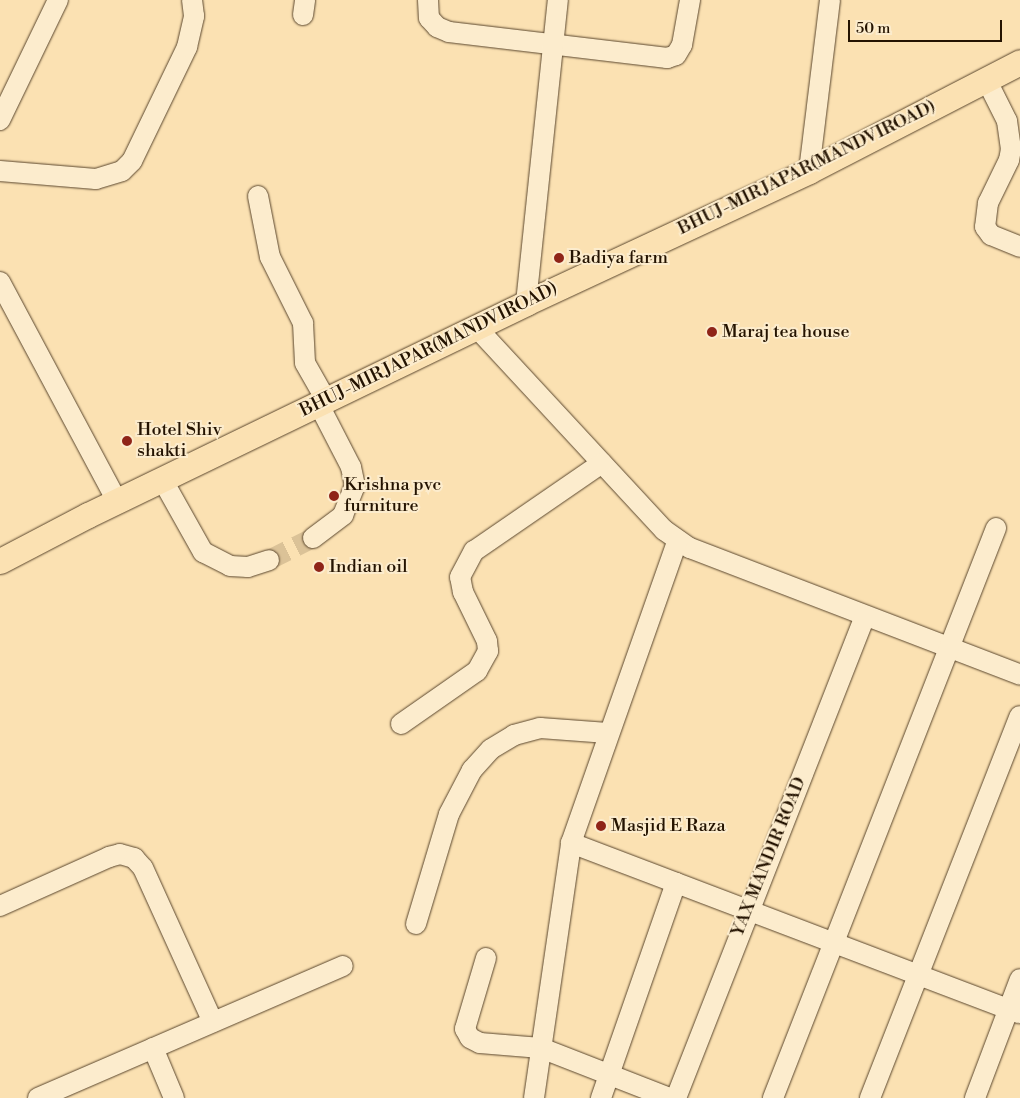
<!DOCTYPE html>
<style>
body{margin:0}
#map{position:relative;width:1020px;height:1098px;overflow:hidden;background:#fbe1b2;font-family:"Libre Bodoni",serif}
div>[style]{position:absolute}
.minor-tunnel>*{height:20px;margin-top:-10px;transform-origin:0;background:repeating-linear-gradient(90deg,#dbc297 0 20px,transparent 0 30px)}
.roads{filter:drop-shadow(0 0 1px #5a462d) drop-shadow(0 0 1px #5a462d)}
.minor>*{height:20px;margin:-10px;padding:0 10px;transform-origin:10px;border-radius:10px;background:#fceccd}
.major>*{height:25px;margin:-12.5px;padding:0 12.5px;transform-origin:12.5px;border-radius:12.5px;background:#fbe1b2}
.dots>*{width:14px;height:14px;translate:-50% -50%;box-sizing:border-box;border:2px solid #fceccd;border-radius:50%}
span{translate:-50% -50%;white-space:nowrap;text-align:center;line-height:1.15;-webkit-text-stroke:4px #fceccd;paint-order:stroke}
.street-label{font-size:18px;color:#241301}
.poi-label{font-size:18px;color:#241301}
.left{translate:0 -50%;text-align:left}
.scale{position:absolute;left:848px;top:20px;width:154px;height:22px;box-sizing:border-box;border:2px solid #241301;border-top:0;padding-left:6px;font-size:15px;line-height:18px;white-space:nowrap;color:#241301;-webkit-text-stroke:4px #fceccd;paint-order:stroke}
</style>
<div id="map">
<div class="minor-tunnel">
<i style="left:269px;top:560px;width:49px;rotate:-26.6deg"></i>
</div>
<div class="roads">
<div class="minor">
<i style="left:428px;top:0;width:18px;rotate:87deg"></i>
<i style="left:429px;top:18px;width:12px;rotate:48deg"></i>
<i style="left:437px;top:27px;width:13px;rotate:23deg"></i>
<i style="left:449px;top:32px;width:220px;rotate:6.8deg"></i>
<i style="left:667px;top:58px;width:9px;rotate:-18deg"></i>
<i style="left:676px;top:55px;width:12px;rotate:-59deg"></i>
<i style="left:682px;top:45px;width:46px;rotate:-79.9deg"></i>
<i style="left:303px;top:15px;width:15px;rotate:-82deg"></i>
<i style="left:986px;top:79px;width:47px;rotate:63.4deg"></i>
<i style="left:1007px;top:121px;width:28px;rotate:82deg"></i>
<i style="left:1011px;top:149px;width:11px;rotate:100deg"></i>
<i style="left:1009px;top:160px;width:48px;rotate:116deg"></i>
<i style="left:988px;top:203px;width:24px;rotate:97deg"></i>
<i style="left:985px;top:227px;width:10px;rotate:53deg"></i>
<i style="left:991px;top:235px;width:31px;rotate:22deg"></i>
<i style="left:0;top:120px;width:133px;rotate:-64.2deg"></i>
<i style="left:0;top:171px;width:96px;rotate:4.8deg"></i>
<i style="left:96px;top:179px;width:27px;rotate:-17deg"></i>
<i style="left:122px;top:171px;width:14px;rotate:-45deg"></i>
<i style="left:132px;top:161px;width:127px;rotate:-64.2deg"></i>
<i style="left:187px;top:47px;width:32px;rotate:-77deg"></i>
<i style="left:194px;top:16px;width:16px;rotate:-97deg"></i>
<i style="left:809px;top:171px;width:172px;rotate:-83deg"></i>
<i style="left:258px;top:196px;width:62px;rotate:78.9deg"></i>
<i style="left:270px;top:257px;width:74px;rotate:63.4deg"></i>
<i style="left:303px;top:323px;width:40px;rotate:87.1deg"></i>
<i style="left:305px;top:363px;width:43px;rotate:60.4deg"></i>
<i style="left:0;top:282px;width:248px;rotate:61.9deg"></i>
<i style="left:526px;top:303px;width:305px;rotate:-84deg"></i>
<i style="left:476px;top:327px;width:277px;rotate:47.2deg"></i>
<i style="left:664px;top:530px;width:32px;rotate:35deg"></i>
<i style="left:690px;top:548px;width:354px;rotate:21deg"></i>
<i style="left:162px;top:479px;width:84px;rotate:60.7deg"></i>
<i style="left:203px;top:552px;width:30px;rotate:27deg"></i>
<i style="left:230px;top:566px;width:18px;rotate:3deg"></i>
<i style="left:248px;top:567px;width:22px;rotate:-18deg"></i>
<i style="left:313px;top:538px;width:38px;rotate:-37deg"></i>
<i style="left:343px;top:515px;width:31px;rotate:-68deg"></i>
<i style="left:355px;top:486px;width:19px;rotate:-102deg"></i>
<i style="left:351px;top:467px;width:72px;rotate:-117.3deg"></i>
<i style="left:401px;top:724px;width:93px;rotate:-34.9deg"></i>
<i style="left:477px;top:671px;width:23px;rotate:-61deg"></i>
<i style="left:488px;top:651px;width:10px;rotate:-96deg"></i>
<i style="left:487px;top:641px;width:55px;rotate:-116.1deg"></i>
<i style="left:463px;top:592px;width:15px;rotate:-101deg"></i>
<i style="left:460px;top:577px;width:30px;rotate:-62deg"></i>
<i style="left:474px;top:551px;width:155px;rotate:-34.5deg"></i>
<i style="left:571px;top:843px;width:480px;rotate:20.8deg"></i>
<i style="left:0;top:906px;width:120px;rotate:-24.2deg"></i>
<i style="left:109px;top:857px;width:11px;rotate:-15deg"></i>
<i style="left:120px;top:854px;width:15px;rotate:16deg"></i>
<i style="left:134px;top:858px;width:13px;rotate:48deg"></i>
<i style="left:143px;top:868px;width:169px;rotate:65.6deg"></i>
<i style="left:416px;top:924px;width:115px;rotate:-73.3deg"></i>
<i style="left:449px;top:814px;width:50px;rotate:-62.4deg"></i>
<i style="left:472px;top:770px;width:28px;rotate:-48deg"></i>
<i style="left:491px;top:749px;width:27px;rotate:-31deg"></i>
<i style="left:514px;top:735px;width:27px;rotate:-15deg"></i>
<i style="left:540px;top:728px;width:68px;rotate:4.2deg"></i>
<i style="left:486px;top:958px;width:74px;rotate:106.5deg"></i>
<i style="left:465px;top:1029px;width:10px;rotate:61deg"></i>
<i style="left:470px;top:1038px;width:11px;rotate:27deg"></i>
<i style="left:480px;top:1043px;width:61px;rotate:4.7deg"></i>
<i style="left:541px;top:1048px;width:137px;rotate:21.3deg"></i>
<i style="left:153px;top:1048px;width:54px;rotate:67.2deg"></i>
<i style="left:38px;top:1098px;width:332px;rotate:-23.4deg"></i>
<i style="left:534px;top:1098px;width:258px;rotate:-81.7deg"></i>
<i style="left:571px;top:843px;width:321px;rotate:-70.6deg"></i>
<i style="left:601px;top:1098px;width:228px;rotate:-70.8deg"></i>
<i style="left:676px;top:1098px;width:518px;rotate:-68.59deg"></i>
<i style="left:773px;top:1098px;width:612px;rotate:-68.63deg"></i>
<i style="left:870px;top:1098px;width:410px;rotate:-68.6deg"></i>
<i style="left:975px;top:1098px;width:127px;rotate:-69.3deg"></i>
</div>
<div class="major">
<i style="left:0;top:561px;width:99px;rotate:-27.6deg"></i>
<i style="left:88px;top:515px;width:487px;rotate:-25.8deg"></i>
<i style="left:526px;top:303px;width:312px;rotate:-25deg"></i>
<i style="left:809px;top:171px;width:237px;rotate:-27.3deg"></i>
</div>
</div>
<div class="dots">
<i style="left:559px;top:258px;background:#8f2418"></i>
<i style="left:712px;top:332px;background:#8f2418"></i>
<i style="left:127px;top:441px;background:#8f2418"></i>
<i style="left:334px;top:496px;background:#8f2418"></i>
<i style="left:319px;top:567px;background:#8f2418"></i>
<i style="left:601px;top:826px;background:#8f2418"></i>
</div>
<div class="street-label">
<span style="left:807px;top:168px;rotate:-26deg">BHUJ-MIRJAPAR(MANDVIROAD)</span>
<span style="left:429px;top:350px;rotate:-26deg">BHUJ-MIRJAPAR(MANDVIROAD)</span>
<span style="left:769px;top:857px;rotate:-68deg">YAX MANDIR ROAD</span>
</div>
<div class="poi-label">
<span class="left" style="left:569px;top:258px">Badiya farm</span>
<span class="left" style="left:722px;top:332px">Maraj tea house</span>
<span class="left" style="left:137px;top:441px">Hotel Shiv<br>shakti</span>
<span class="left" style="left:344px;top:496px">Krishna pvc<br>furniture</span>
<span class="left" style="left:329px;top:567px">Indian oil</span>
<span class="left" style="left:611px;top:826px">Masjid E Raza</span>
</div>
<div class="scale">50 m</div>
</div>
